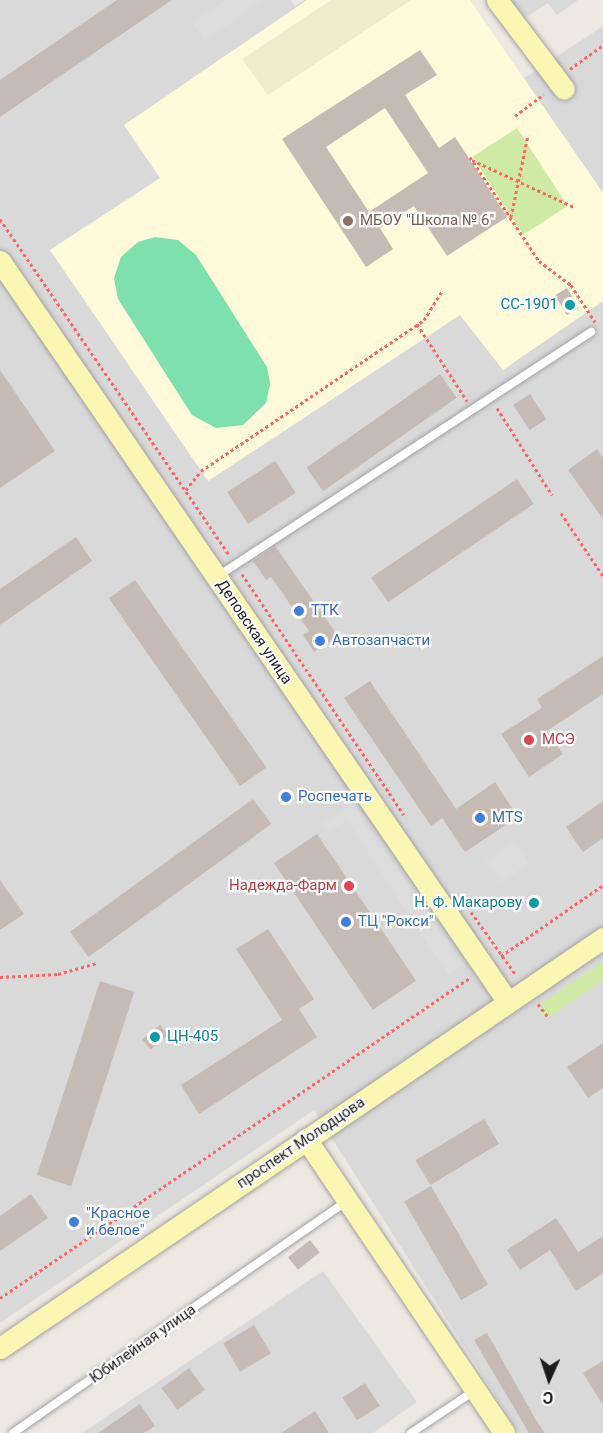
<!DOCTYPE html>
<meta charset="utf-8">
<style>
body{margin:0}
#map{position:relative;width:603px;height:1433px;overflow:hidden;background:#eee8e2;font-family:Roboto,sans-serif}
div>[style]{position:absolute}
.residential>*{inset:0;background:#dad9d9}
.education>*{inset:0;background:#fffbda}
.farmland>*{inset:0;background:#eeeccc}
.grass>*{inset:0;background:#cfeaa5;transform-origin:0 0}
.pitch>*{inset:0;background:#7de0ae}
.parking>*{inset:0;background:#dcdcdc;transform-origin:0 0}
.building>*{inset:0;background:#c6bab5;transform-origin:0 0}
.path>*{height:3px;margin-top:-1.5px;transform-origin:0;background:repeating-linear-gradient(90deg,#fd6466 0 3px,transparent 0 6px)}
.roads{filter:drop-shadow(0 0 2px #a3a3a3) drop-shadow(0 0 2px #a3a3a3)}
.lane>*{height:8px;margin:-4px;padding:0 4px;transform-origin:4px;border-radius:4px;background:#fff}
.secondary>*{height:21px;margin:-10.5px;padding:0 10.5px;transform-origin:10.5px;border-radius:10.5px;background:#fbf6b3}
.dots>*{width:16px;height:16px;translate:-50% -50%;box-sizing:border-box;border:3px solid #fff;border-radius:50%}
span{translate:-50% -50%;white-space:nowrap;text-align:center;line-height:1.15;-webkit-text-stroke:4.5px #fff;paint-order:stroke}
.education-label{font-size:15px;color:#785e54}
.left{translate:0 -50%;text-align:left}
.culture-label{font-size:15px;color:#0d838f}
.right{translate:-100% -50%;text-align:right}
.shop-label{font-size:15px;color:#366cbe}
.street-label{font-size:15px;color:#1c1c1c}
.health-label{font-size:15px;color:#be3a42}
.north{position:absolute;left:519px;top:1349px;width:60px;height:60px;-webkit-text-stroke:4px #fff;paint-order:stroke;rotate:183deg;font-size:16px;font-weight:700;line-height:24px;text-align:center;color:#1c1c1c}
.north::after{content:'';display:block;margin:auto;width:21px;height:27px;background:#1c1c1c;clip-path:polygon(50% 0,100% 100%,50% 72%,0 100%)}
</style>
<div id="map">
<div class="residential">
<i style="clip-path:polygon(0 0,291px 0,295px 6px,305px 0,470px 0,524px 78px,603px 26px,603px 1433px,519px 1433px,314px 1110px,0 1323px)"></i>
<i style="clip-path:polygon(506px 0,578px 0,557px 15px,548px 3px,520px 21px)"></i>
<i style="clip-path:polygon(323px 1271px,417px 1402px,373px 1433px,82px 1433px)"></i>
</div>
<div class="education">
<i style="clip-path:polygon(307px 0,470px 0,603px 193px,603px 301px,503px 370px,460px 315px,208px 481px,50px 250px,160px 178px,124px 125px)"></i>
</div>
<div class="farmland">
<i style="clip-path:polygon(331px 0,411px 0,268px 95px,242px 59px)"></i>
</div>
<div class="grass">
<i style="left:517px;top:128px;width:93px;height:53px;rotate:57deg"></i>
<i style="clip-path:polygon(603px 962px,603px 980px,549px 1017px,540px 1015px,542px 1003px)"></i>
</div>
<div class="pitch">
<i style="clip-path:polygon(155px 237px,178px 240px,196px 255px,267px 367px,270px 384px,266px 403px,243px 425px,216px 428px,192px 415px,118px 299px,114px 278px,121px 257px,138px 242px)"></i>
</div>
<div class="parking">
<i style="clip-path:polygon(226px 0,263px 0,205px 40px,193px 23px)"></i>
<i style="clip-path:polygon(353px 805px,463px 964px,448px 975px,347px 820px,328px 832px,322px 823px)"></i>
<i style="left:513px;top:841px;width:27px;height:34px;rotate:54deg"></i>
</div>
<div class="building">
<i style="clip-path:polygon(117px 0,172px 0,0 117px,0 80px)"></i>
<i style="clip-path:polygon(evenodd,420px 50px,437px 75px,405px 95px,439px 148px,455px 137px,507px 217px,447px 256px,414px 206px,380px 228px,393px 249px,366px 267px,282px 139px,420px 50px,385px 108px,428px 173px,369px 212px,326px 147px,385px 108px)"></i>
<i style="left:567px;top:288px;width:23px;height:14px;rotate:59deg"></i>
<i style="clip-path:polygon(0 370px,55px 451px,0 488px)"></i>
<i style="left:440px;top:374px;width:29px;height:163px;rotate:55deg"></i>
<i style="left:530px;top:394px;width:30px;height:20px;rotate:57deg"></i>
<i style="clip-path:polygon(597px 449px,603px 458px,603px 519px,568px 470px)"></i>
<i style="left:275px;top:461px;width:38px;height:57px;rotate:57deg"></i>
<i style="left:517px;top:479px;width:30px;height:176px;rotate:56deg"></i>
<i style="clip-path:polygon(76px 537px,92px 561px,0 625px,0 589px)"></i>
<i style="clip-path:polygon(275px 546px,338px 636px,314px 652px,303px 635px,309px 631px,271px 577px,266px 580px,253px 561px)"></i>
<i style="left:135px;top:580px;width:229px;height:32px;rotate:55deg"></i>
<i style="clip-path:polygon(603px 656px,603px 694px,547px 731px,563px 754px,529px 777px,501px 734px,542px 708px,537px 699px)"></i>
<i style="clip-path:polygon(370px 681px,456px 809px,495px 782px,518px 817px,465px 852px,442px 818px,431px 826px,344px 698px)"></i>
<i style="left:253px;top:799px;width:31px;height:226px;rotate:54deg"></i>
<i style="clip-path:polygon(603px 801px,603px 838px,583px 852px,566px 827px)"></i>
<i style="left:317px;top:834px;width:177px;height:52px;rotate:56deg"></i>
<i style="clip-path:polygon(0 880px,24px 914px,0 930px)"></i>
<i style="clip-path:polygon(268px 929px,314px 999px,299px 1009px,317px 1037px,199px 1114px,181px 1085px,282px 1020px,236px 949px)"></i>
<i style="left:100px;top:981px;width:36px;height:204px;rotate:18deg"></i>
<i style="left:160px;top:1025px;width:13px;height:23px;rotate:51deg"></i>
<i style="clip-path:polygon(603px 1043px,603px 1088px,588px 1098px,567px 1067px)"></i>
<i style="left:484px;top:1119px;width:29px;height:80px;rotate:59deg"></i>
<i style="left:431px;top:1186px;width:114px;height:31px;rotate:60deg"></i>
<i style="clip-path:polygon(31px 1194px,48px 1218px,0 1251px,0 1216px)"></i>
<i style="clip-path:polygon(556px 1218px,578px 1252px,603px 1236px,603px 1273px,576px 1291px,550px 1250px,520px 1270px,507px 1250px)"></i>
<i style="left:310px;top:1240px;width:16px;height:28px;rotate:52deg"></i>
<i style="left:254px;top:1325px;width:33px;height:36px;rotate:59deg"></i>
<i style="clip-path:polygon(487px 1333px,536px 1420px,545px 1433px,529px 1433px,474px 1340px)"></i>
<i style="clip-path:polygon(603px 1361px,603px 1405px,583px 1373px)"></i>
<i style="left:189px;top:1368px;width:27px;height:34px;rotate:54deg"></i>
<i style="left:365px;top:1383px;width:27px;height:27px;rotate:57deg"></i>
<i style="clip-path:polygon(140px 1404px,155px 1426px,144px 1433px,98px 1433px)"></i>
<i style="clip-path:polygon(315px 1411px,329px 1433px,281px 1433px)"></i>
</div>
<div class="path">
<i style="left:570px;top:69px;width:41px;rotate:-36deg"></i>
<i style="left:515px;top:116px;width:36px;rotate:-37deg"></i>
<i style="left:470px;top:157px;width:125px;rotate:56.4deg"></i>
<i style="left:539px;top:261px;width:40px;rotate:37deg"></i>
<i style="left:571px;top:285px;width:44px;rotate:57deg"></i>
<i style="left:472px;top:160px;width:112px;rotate:24.7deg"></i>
<i style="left:511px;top:217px;width:84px;rotate:-78.3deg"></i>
<i style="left:0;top:219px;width:408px;rotate:55.7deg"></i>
<i style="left:417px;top:324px;width:92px;rotate:57deg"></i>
<i style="left:497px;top:408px;width:103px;rotate:57.7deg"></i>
<i style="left:186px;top:490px;width:24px;rotate:-52deg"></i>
<i style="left:201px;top:471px;width:269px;rotate:-34.1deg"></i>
<i style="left:424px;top:320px;width:34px;rotate:-58deg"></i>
<i style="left:561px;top:513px;width:76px;rotate:56.3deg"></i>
<i style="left:242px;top:574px;width:290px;rotate:56.1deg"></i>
<i style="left:471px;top:912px;width:77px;rotate:54.5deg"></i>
<i style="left:501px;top:956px;width:124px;rotate:-34.8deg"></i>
<i style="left:0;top:977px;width:58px;rotate:-3deg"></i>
<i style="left:58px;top:974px;width:41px;rotate:-15.8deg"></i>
<i style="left:538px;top:1004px;width:16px;rotate:52deg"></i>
<i style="left:0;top:1298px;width:570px;rotate:-34.28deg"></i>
</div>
<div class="roads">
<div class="lane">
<i style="left:218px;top:576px;width:446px;rotate:-33.2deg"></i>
<i style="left:13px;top:1433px;width:407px;rotate:-34.8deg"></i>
<i style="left:411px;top:1433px;width:76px;rotate:-33.7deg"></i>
</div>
<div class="secondary">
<i style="left:497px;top:0;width:111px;rotate:53deg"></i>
<i style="left:0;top:261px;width:898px;rotate:55.57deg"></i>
<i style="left:306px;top:1139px;width:354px;rotate:56deg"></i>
<i style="left:0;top:1348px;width:729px;rotate:-34.21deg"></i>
</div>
</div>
<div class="dots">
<i style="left:348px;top:221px;background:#8d6e63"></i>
<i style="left:570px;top:305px;background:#0f9aa8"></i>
<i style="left:299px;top:611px;background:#3f7fe0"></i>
<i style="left:320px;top:641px;background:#3f7fe0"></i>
<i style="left:529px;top:740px;background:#e0444e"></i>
<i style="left:286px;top:797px;background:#3f7fe0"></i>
<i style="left:480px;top:818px;background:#3f7fe0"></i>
<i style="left:349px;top:886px;background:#e0444e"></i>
<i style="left:534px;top:903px;background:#0f9aa8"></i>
<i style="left:346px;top:922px;background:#3f7fe0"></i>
<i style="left:155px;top:1037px;background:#0f9aa8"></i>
<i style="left:74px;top:1222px;background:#3f7fe0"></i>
</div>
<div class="education-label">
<span class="left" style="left:360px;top:221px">МБОУ "Школа № 6"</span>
</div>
<div class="culture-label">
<span class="right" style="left:558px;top:305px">СС-1901</span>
<span class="right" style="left:522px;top:903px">Н. Ф. Макарову</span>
<span class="left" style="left:167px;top:1037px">ЦН-405</span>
</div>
<div class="shop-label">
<span class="left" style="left:311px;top:611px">ТТК</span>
<span class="left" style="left:332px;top:641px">Автозапчасти</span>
<span class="left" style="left:298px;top:797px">Роспечать</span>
<span class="left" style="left:492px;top:818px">MTS</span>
<span class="left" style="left:358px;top:922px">ТЦ "Рокси"</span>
<span class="left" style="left:86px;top:1222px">"Красное<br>и белое"</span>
</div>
<div class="street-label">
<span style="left:254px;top:632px;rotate:56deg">Деповская улица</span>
<span style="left:301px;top:1143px;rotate:-34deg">проспект Молодцова</span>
<span style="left:143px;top:1344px;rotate:-35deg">Юбилейная улица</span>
</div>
<div class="health-label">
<span class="left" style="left:542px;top:740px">МСЭ</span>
<span class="right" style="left:337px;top:886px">Надежда-Фарм</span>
</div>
<div class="north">С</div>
</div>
